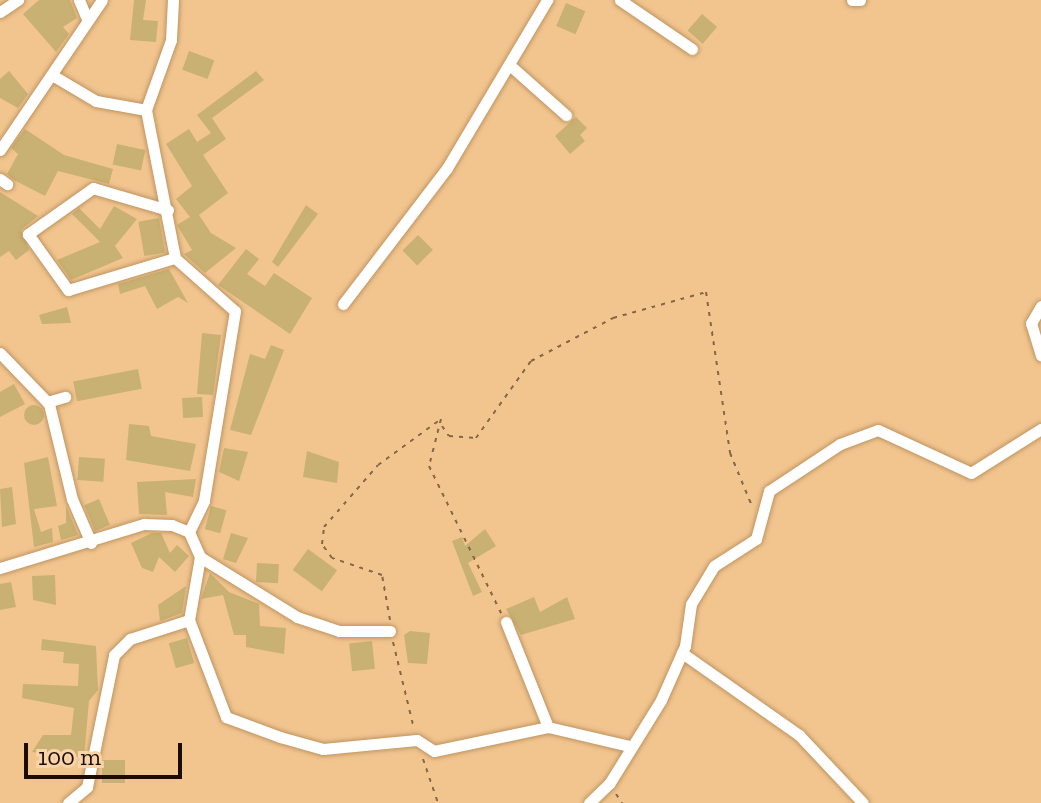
<!DOCTYPE html>
<style>
body{margin:0}
#map{position:relative;width:1041px;height:803px;overflow:hidden;background:#f2c58f;font-family:"Zilla Slab",serif}
div>[style]{position:absolute}
.building>*{inset:0;background:#c8b172;transform-origin:0 0}
.round{border-radius:50%}
.path>*{height:2px;margin-top:-1px;transform-origin:0;background:repeating-linear-gradient(90deg,#856746 0 4px,transparent 0 10px)}
.roads{filter:drop-shadow(0 0 2px #bf9460) drop-shadow(0 0 2px #bf9460)}
.minor>*{height:11px;margin:-5.5px;padding:0 5.5px;transform-origin:5.5px;border-radius:5.5px;background:#fff}
span{translate:-50% -50%;white-space:nowrap;text-align:center;line-height:1.15;-webkit-text-stroke:8px #f9d4a9;paint-order:stroke}
.scale{position:absolute;left:24px;top:743px;width:158px;height:36px;box-sizing:border-box;border:4px solid #1c0c00;border-top:0;padding-left:10px;font-size:24px;line-height:28px;white-space:nowrap;color:#1c0c00;-webkit-text-stroke:6px #f9d4a9;paint-order:stroke}
</style>
<div id="map">
<div class="building">
<i style="clip-path:polygon(39px 0,70px 0,77px 18px,63px 27px,69px 34px,56px 52px,23px 14px)"></i>
<i style="clip-path:polygon(134px 0,146px 0,143px 20px,158px 21px,156px 42px,130px 40px)"></i>
<i style="left:566px;top:3px;width:21px;height:25px;rotate:23deg"></i>
<i style="left:702px;top:14px;width:20px;height:22px;rotate:41deg"></i>
<i style="left:189px;top:51px;width:27px;height:20px;rotate:20deg"></i>
<i style="clip-path:polygon(9px 71px,28px 94px,18px 108px,0 98px,0 79px)"></i>
<i style="clip-path:polygon(256px 71px,264px 80px,212px 118px,226px 139px,203px 155px,228px 193px,199px 215px,211px 233px,236px 248px,205px 273px,184px 254px,192px 250px,177px 225px,190px 217px,176px 199px,192px 186px,166px 144px,189px 129px,197px 142px,211px 133px,197px 115px)"></i>
<i style="clip-path:polygon(576px 117px,587px 128px,580px 135px,585px 141px,570px 154px,555px 136px)"></i>
<i style="clip-path:polygon(25px 129px,64px 155px,113px 169px,109px 184px,58px 171px,45px 196px,14px 180px,7px 174px,18px 154px,11px 148px)"></i>
<i style="left:117px;top:144px;width:29px;height:21px;rotate:12deg"></i>
<i style="clip-path:polygon(0 192px,38px 216px,21px 230px,29px 250px,16px 260px,9px 251px,0 257px)"></i>
<i style="clip-path:polygon(306px 205px,318px 214px,278px 267px,272px 262px)"></i>
<i style="clip-path:polygon(114px 206px,137px 219px,115px 246px,123px 258px,71px 280px,57px 260px,100px 242px,72px 214px,79px 208px,100px 229px)"></i>
<i style="left:159px;top:218px;width:35px;height:21px;rotate:80deg"></i>
<i style="left:418px;top:235px;width:21px;height:22px;rotate:45deg"></i>
<i style="clip-path:polygon(246px 249px,259px 259px,247px 274px,265px 286px,274px 273px,312px 298px,290px 334px,218px 285px)"></i>
<i style="clip-path:polygon(169px 269px,188px 303px,178px 297px,157px 309px,145px 286px,120px 294px,118px 284px)"></i>
<i style="clip-path:polygon(67px 307px,71px 323px,42px 324px,39px 315px)"></i>
<i style="clip-path:polygon(202px 333px,221px 335px,213px 395px,197px 394px)"></i>
<i style="clip-path:polygon(271px 345px,284px 350px,251px 435px,230px 430px,250px 354px,265px 359px)"></i>
<i style="left:138px;top:369px;width:20px;height:66px;rotate:79deg"></i>
<i style="clip-path:polygon(14px 384px,25px 404px,0 417px,0 392px)"></i>
<i style="left:202px;top:397px;width:20px;height:20px;rotate:87deg"></i>
<i class="round" style="left:24px;top:405px;width:20px;height:20px"></i>
<i style="clip-path:polygon(129px 424px,149px 426px,151px 436px,196px 444px,190px 471px,126px 460px)"></i>
<i style="clip-path:polygon(224px 448px,248px 452px,239px 481px,219px 472px)"></i>
<i style="clip-path:polygon(307px 451px,339px 462px,337px 483px,303px 477px)"></i>
<i style="clip-path:polygon(48px 457px,57px 506px,34px 509px,41px 532px,52px 528px,53px 542px,34px 547px,24px 463px)"></i>
<i style="left:79px;top:457px;width:26px;height:23px;rotate:4deg"></i>
<i style="clip-path:polygon(196px 479px,193px 497px,165px 492px,167px 515px,139px 514px,137px 482px)"></i>
<i style="clip-path:polygon(12px 487px,16px 524px,2px 527px,0 489px)"></i>
<i style="left:99px;top:499px;width:28px;height:16px;rotate:67deg"></i>
<i style="clip-path:polygon(66px 506px,78px 535px,61px 540px,58px 526px,66px 523px)"></i>
<i style="left:211px;top:506px;width:16px;height:24px;rotate:15deg"></i>
<i style="clip-path:polygon(485px 529px,496px 546px,468px 563px,482px 592px,473px 596px,452px 541px,462px 537px,465px 546px)"></i>
<i style="clip-path:polygon(152px 533px,161px 533px,170px 553px,177px 545px,189px 556px,175px 572px,159px 557px,153px 572px,142px 568px,131px 543px)"></i>
<i style="clip-path:polygon(231px 533px,248px 538px,236px 563px,223px 559px)"></i>
<i style="left:308px;top:549px;width:36px;height:26px;rotate:36deg"></i>
<i style="left:257px;top:563px;width:22px;height:19px;rotate:3deg"></i>
<i style="clip-path:polygon(210px 573px,229px 592px,259px 604px,260px 626px,286px 628px,284px 654px,246px 647px,246px 635px,234px 635px,223px 595px,201px 599px)"></i>
<i style="clip-path:polygon(55px 575px,56px 605px,33px 600px,32px 576px)"></i>
<i style="clip-path:polygon(11px 582px,16px 607px,0 610px,0 584px)"></i>
<i style="clip-path:polygon(186px 586px,182px 613px,160px 621px,158px 605px)"></i>
<i style="clip-path:polygon(534px 597px,540px 612px,567px 597px,575px 619px,521px 635px,506px 609px)"></i>
<i style="clip-path:polygon(410px 631px,430px 633px,427px 664px,408px 663px,404px 635px)"></i>
<i style="left:187px;top:638px;width:26px;height:19px;rotate:74deg"></i>
<i style="clip-path:polygon(42px 639px,96px 646px,98px 690px,89px 701px,84px 758px,32px 752px,43px 735px,71px 735px,74px 708px,22px 698px,23px 684px,78px 686px,79px 664px,63px 663px,64px 652px,41px 650px)"></i>
<i style="left:372px;top:641px;width:28px;height:23px;rotate:84deg"></i>
<i style="left:102px;top:760px;width:23px;height:23px"></i>
</div>
<div class="path">
<i style="left:442px;top:426px;width:12px;rotate:55deg"></i>
<i style="left:449px;top:436px;width:27px;rotate:4deg"></i>
<i style="left:476px;top:438px;width:95px;rotate:-54.5deg"></i>
<i style="left:531px;top:361px;width:93px;rotate:-27.7deg"></i>
<i style="left:613px;top:318px;width:97px;rotate:-15.6deg"></i>
<i style="left:706px;top:292px;width:163px;rotate:81.5deg"></i>
<i style="left:730px;top:453px;width:57px;rotate:67.5deg"></i>
<i style="left:390px;top:620px;width:46px;rotate:-100.1deg"></i>
<i style="left:382px;top:575px;width:53px;rotate:-161.2deg"></i>
<i style="left:332px;top:558px;width:17px;rotate:-126deg"></i>
<i style="left:322px;top:544px;width:17px;rotate:-83deg"></i>
<i style="left:324px;top:527px;width:82px;rotate:-48.9deg"></i>
<i style="left:378px;top:465px;width:78px;rotate:-36.1deg"></i>
<i style="left:441px;top:419px;width:49px;rotate:104.3deg"></i>
<i style="left:429px;top:466px;width:164px;rotate:63.9deg"></i>
<i style="left:393px;top:642px;width:89px;rotate:76.4deg"></i>
<i style="left:423px;top:759px;width:46px;rotate:71.2deg"></i>
<i style="left:616px;top:794px;width:11px;rotate:56deg"></i>
</div>
<div class="roads">
<div class="minor">
<i style="left:79px;top:0;width:21px;rotate:67deg"></i>
<i style="left:173px;top:0;width:40px;rotate:92.9deg"></i>
<i style="left:171px;top:40px;width:74px;rotate:109.7deg"></i>
<i style="left:146px;top:110px;width:151px;rotate:78.9deg"></i>
<i style="left:175px;top:258px;width:80px;rotate:41.5deg"></i>
<i style="left:235px;top:311px;width:193px;rotate:99.3deg"></i>
<i style="left:204px;top:501px;width:34px;rotate:116deg"></i>
<i style="left:620px;top:0;width:87px;rotate:34.2deg"></i>
<i style="left:852px;top:0;width:8px"></i>
<i style="left:0;top:12px;width:22px;rotate:-34deg"></i>
<i style="left:513px;top:68px;width:71px;rotate:41.6deg"></i>
<i style="left:52px;top:75px;width:51px;rotate:30.6deg"></i>
<i style="left:96px;top:101px;width:51px;rotate:10.2deg"></i>
<i style="left:0;top:150px;width:181px;rotate:-55.8deg"></i>
<i style="left:0;top:179px;width:9px;rotate:36deg"></i>
<i style="left:168px;top:210px;width:78px;rotate:-163.7deg"></i>
<i style="left:93px;top:188px;width:80px;rotate:144.7deg"></i>
<i style="left:28px;top:234px;width:69px;rotate:54.5deg"></i>
<i style="left:68px;top:290px;width:112px;rotate:-16.7deg"></i>
<i style="left:343px;top:304px;width:171px;rotate:-52.6deg"></i>
<i style="left:447px;top:168px;width:196px;rotate:-59.2deg"></i>
<i style="left:1041px;top:306px;width:20px;rotate:120deg"></i>
<i style="left:1031px;top:323px;width:34px;rotate:73deg"></i>
<i style="left:0;top:353px;width:71px;rotate:46.1deg"></i>
<i style="left:49px;top:404px;width:98px;rotate:76.4deg"></i>
<i style="left:72px;top:499px;width:48px;rotate:66.6deg"></i>
<i style="left:47px;top:402px;width:19px;rotate:-16deg"></i>
<i style="left:0;top:568px;width:151px;rotate:-17deg"></i>
<i style="left:144px;top:524px;width:28px;rotate:2deg"></i>
<i style="left:172px;top:525px;width:18px;rotate:22deg"></i>
<i style="left:189px;top:532px;width:27px;rotate:66deg"></i>
<i style="left:200px;top:557px;width:114px;rotate:31.7deg"></i>
<i style="left:297px;top:617px;width:44px;rotate:18.4deg"></i>
<i style="left:339px;top:631px;width:51px"></i>
<i style="left:189px;top:620px;width:104px;rotate:69.1deg"></i>
<i style="left:226px;top:717px;width:58px;rotate:20.3deg"></i>
<i style="left:280px;top:737px;width:45px;rotate:15.6deg"></i>
<i style="left:323px;top:749px;width:94px;rotate:-5.5deg"></i>
<i style="left:417px;top:740px;width:20px;rotate:33deg"></i>
<i style="left:434px;top:751px;width:116px;rotate:-11.9deg"></i>
<i style="left:548px;top:727px;width:83px;rotate:13.2deg"></i>
<i style="left:506px;top:622px;width:113px;rotate:68.2deg"></i>
<i style="left:682px;top:653px;width:143px;rotate:35deg"></i>
<i style="left:799px;top:735px;width:93px;rotate:46.7deg"></i>
<i style="left:68px;top:803px;width:25px;rotate:-40deg"></i>
<i style="left:87px;top:787px;width:135px;rotate:-78.4deg"></i>
<i style="left:114px;top:655px;width:23px;rotate:-45deg"></i>
<i style="left:130px;top:639px;width:62px;rotate:-17.9deg"></i>
<i style="left:189px;top:620px;width:64px;rotate:-80.1deg"></i>
<i style="left:589px;top:803px;width:28px;rotate:-44deg"></i>
<i style="left:609px;top:784px;width:99px;rotate:-58.2deg"></i>
<i style="left:661px;top:700px;width:59px;rotate:-66deg"></i>
<i style="left:685px;top:646px;width:42px;rotate:-81.9deg"></i>
<i style="left:691px;top:604px;width:44px;rotate:-58.8deg"></i>
<i style="left:714px;top:566px;width:50px;rotate:-32.7deg"></i>
<i style="left:756px;top:539px;width:50px;rotate:-74.8deg"></i>
<i style="left:769px;top:491px;width:85px;rotate:-33.5deg"></i>
<i style="left:840px;top:444px;width:40px;rotate:-20.2deg"></i>
<i style="left:878px;top:430px;width:102px;rotate:24.8deg"></i>
<i style="left:971px;top:473px;width:83px;rotate:-32.2deg"></i>
</div>
</div>
<div class="scale">100 m</div>
</div>
